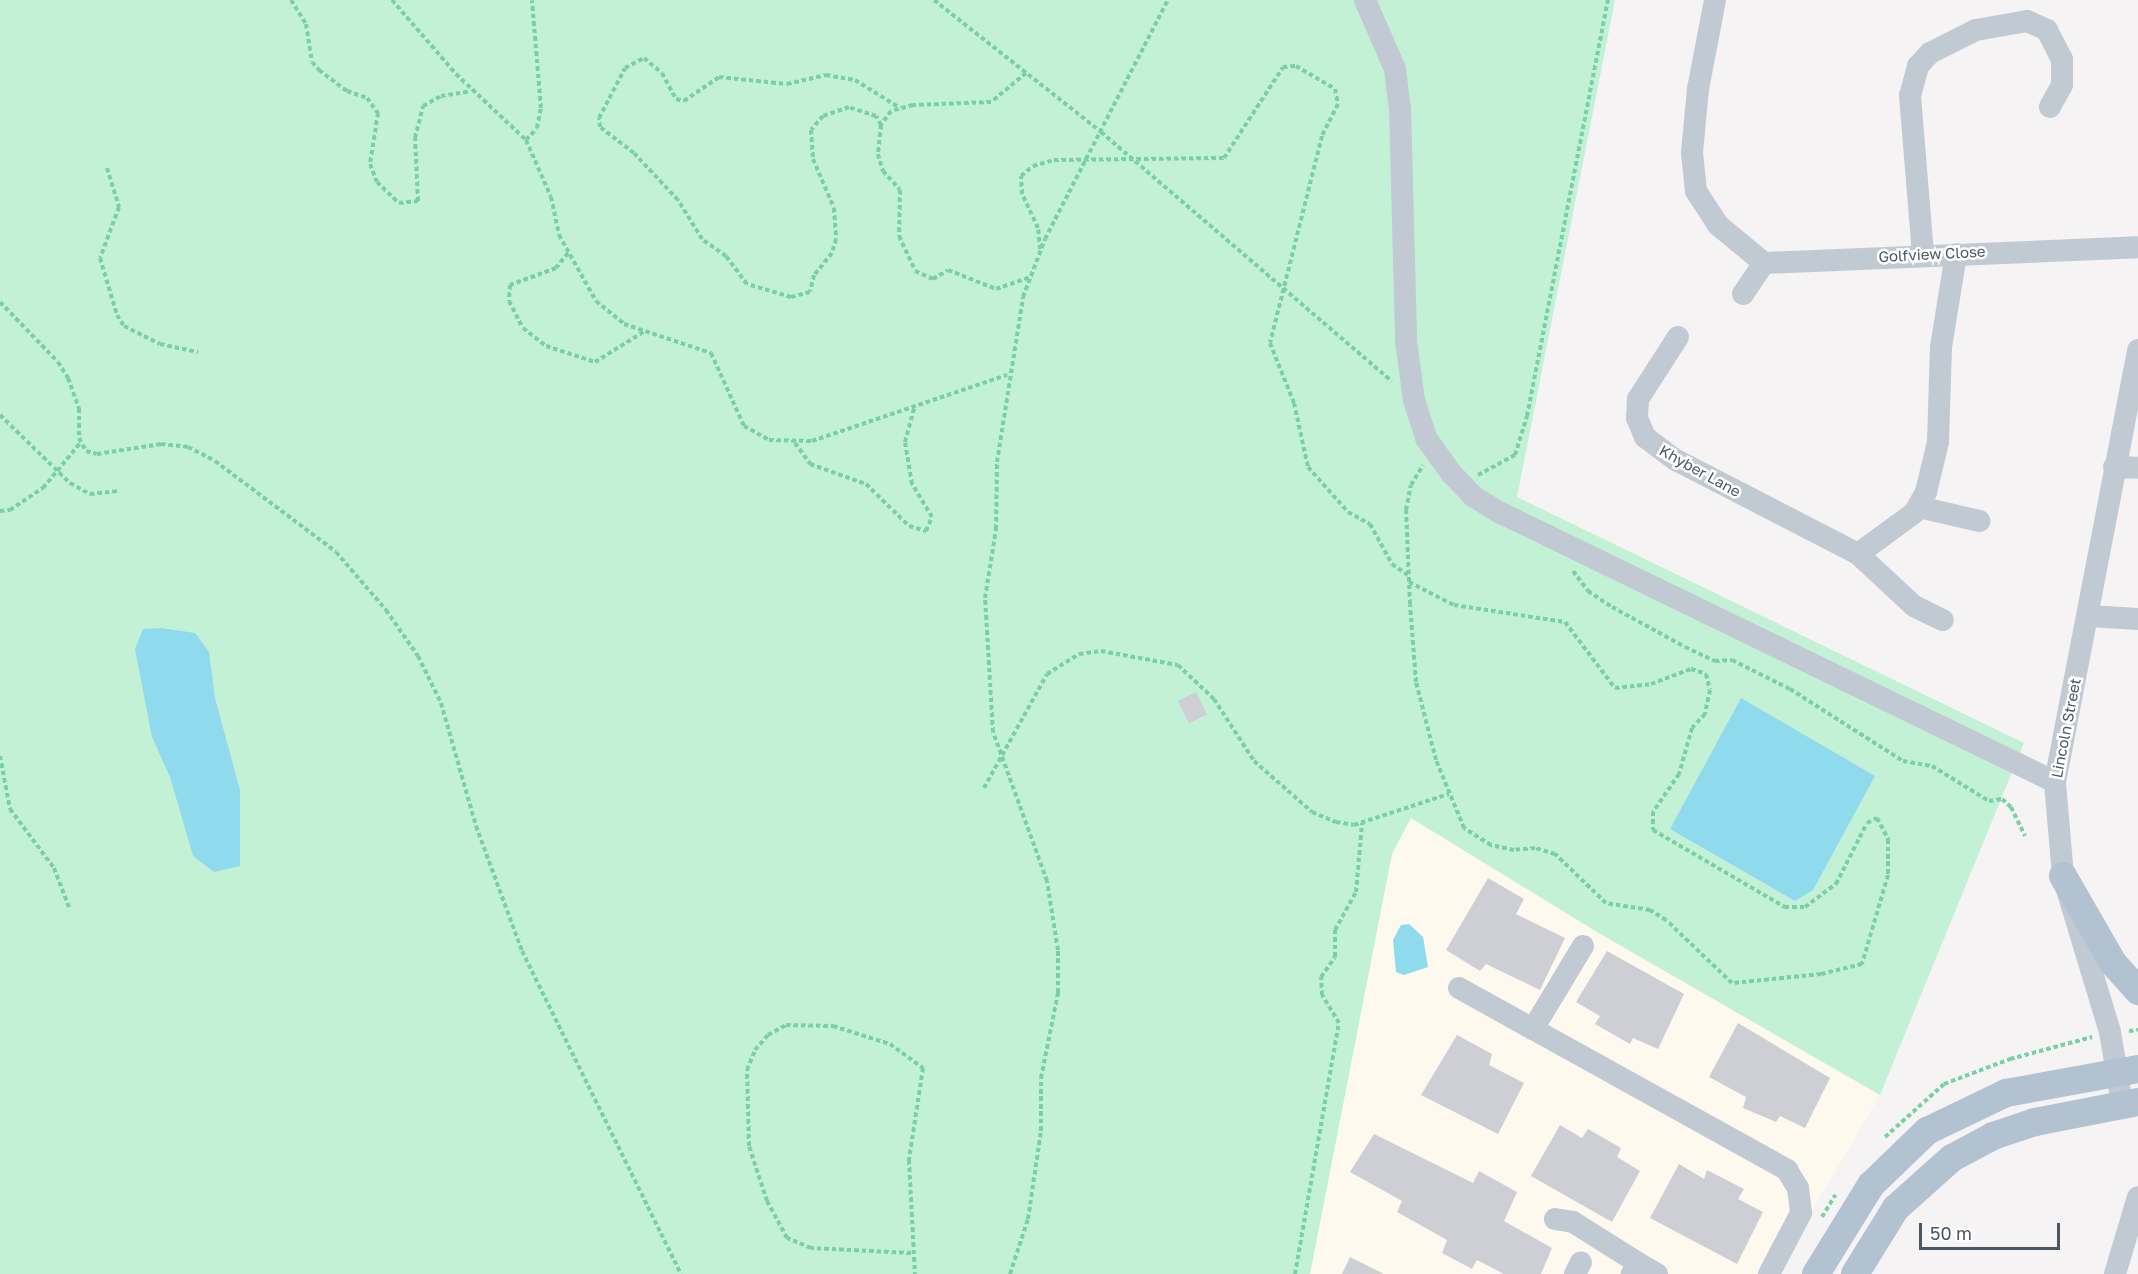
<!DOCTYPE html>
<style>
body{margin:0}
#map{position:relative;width:2138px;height:1274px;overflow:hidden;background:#f5f3f3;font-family:"Golos Text",sans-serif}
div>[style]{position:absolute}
.commercial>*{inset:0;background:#fdf9ef}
.green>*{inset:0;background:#c3f1d5}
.water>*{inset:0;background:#90daee}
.building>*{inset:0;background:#cdcfd5;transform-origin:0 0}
.path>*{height:4px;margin-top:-2px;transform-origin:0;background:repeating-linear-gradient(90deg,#7ad0a6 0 4.5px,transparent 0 7.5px)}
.minor>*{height:22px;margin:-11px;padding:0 11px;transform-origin:11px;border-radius:11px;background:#c1cad2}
.major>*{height:28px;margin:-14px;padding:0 14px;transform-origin:14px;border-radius:14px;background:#b3c2d1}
span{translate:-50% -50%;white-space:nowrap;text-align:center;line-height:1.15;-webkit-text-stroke:5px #fff;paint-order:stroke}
.street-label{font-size:15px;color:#4a5661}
.scale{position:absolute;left:1919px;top:1223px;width:141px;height:27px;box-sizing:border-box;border:3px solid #4a5661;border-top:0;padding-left:8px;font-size:18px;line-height:21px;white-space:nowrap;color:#4a5661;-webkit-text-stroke:4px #fff;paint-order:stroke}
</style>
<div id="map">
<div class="commercial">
<i style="clip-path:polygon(1411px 818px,1597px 932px,1880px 1095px,1775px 1274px,1310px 1274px,1392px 854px)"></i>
</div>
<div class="green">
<i style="clip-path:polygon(0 0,1615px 0,1517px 497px,2024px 743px,1880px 1095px,1597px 932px,1411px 818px,1392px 854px,1310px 1274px,0 1274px)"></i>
</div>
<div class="water">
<i style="clip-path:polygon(161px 628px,195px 633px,209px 652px,215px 698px,240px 790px,240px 866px,214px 872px,193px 856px,170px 777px,152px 737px,135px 649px,143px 629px)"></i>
<i style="clip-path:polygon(1741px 698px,1875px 776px,1813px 890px,1795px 901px,1670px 829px)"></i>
<i style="clip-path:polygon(1409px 924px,1423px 937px,1428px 967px,1404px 975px,1396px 972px,1393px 940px,1401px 925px)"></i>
</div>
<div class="building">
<i style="left:1196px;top:692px;width:25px;height:20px;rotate:64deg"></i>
<i style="clip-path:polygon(1488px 878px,1524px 899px,1516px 914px,1565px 938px,1540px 990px,1486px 964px,1480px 971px,1446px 950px)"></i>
<i style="clip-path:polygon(1607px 951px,1684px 994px,1658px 1049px,1633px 1038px,1630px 1044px,1595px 1024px,1600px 1016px,1576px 1002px)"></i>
<i style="clip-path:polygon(1738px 1023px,1830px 1078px,1805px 1128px,1780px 1116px,1776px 1122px,1743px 1108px,1746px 1097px,1709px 1077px)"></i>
<i style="clip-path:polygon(1457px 1035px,1492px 1054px,1489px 1065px,1524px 1083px,1498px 1134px,1421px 1095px)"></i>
<i style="clip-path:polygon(1560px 1125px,1582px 1138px,1588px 1129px,1621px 1148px,1617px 1157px,1640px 1171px,1612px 1222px,1531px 1176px)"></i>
<i style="clip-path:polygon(1374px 1134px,1473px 1183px,1479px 1171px,1517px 1192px,1504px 1221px,1552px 1248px,1541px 1274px,1504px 1274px,1477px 1260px,1472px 1269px,1442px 1253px,1447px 1240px,1397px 1212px,1402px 1201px,1350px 1172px)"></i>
<i style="clip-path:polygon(1679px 1164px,1704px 1179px,1707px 1170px,1744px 1189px,1738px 1199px,1763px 1212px,1737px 1264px,1650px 1218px)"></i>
<i style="clip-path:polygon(1350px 1257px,1384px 1274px,1342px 1274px)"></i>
</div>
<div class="path">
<i style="left:291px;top:0;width:28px;rotate:58deg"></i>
<i style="left:306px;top:24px;width:38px;rotate:81deg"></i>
<i style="left:312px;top:62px;width:11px;rotate:49deg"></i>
<i style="left:319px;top:70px;width:35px;rotate:37deg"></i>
<i style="left:347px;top:91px;width:21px;rotate:19deg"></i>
<i style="left:367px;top:98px;width:19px;rotate:54deg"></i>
<i style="left:378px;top:113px;width:52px;rotate:98.9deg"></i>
<i style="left:370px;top:164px;width:19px;rotate:69deg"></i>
<i style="left:377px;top:182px;width:30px;rotate:44deg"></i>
<i style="left:399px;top:203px;width:19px;rotate:-6deg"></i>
<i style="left:418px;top:201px;width:63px;rotate:-92.7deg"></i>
<i style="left:415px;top:138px;width:33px;rotate:-76deg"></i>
<i style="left:423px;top:106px;width:21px;rotate:-29deg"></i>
<i style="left:441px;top:96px;width:30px;rotate:-9deg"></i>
<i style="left:392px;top:0;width:98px;rotate:49.1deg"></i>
<i style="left:456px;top:74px;width:96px;rotate:43.3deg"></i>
<i style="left:526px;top:140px;width:62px;rotate:66.3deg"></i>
<i style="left:551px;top:197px;width:39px;rotate:78deg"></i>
<i style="left:559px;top:235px;width:76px;rotate:60.7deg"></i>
<i style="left:596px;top:301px;width:36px;rotate:39deg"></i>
<i style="left:624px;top:324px;width:92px;rotate:18.4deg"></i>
<i style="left:711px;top:353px;width:80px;rotate:65.7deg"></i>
<i style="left:744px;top:426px;width:29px;rotate:29deg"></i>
<i style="left:769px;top:440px;width:43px;rotate:1.3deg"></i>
<i style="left:812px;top:441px;width:206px;rotate:-18.7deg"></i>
<i style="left:934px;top:0;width:213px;rotate:38.3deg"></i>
<i style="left:1101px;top:132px;width:383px;rotate:40.6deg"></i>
<i style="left:1026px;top:73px;width:45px;rotate:140.4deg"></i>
<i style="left:991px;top:102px;width:78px;rotate:177.8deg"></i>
<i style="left:913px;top:105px;width:23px;rotate:165deg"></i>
<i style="left:891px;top:111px;width:17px;rotate:126deg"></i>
<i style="left:881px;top:125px;width:29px;rotate:96deg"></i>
<i style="left:878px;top:154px;width:18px;rotate:74deg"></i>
<i style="left:883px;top:171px;width:25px;rotate:48deg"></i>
<i style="left:900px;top:190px;width:46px;rotate:91.2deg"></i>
<i style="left:899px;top:236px;width:38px;rotate:65deg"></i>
<i style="left:915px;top:271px;width:20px;rotate:24deg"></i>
<i style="left:933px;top:279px;width:17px;rotate:-31deg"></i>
<i style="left:948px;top:270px;width:52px;rotate:21.6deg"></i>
<i style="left:996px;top:289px;width:37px;rotate:-19deg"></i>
<i style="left:881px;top:125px;width:10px;rotate:-119deg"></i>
<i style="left:876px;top:116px;width:28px;rotate:-162deg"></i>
<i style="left:849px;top:107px;width:28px;rotate:161deg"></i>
<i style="left:823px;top:116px;width:18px;rotate:131deg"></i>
<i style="left:811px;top:130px;width:29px;rotate:86deg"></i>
<i style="left:813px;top:159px;width:53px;rotate:66.8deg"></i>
<i style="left:834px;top:208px;width:31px;rotate:86deg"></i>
<i style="left:836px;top:239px;width:15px;rotate:106deg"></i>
<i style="left:832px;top:253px;width:28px;rotate:129deg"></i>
<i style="left:814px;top:275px;width:17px;rotate:103deg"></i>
<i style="left:810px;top:292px;width:20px;rotate:165deg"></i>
<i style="left:791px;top:297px;width:46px;rotate:-163.5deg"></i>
<i style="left:747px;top:284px;width:35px;rotate:-127deg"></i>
<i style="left:726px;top:256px;width:29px;rotate:-145deg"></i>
<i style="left:702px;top:239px;width:46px;rotate:-121.6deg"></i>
<i style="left:678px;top:200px;width:64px;rotate:-133.1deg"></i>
<i style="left:634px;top:153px;width:43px;rotate:-142.6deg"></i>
<i style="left:600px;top:127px;width:9px;rotate:-96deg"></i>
<i style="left:599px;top:118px;width:56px;rotate:-62.5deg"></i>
<i style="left:625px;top:68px;width:21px;rotate:-28deg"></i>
<i style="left:644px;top:58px;width:23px;rotate:40deg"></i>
<i style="left:662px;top:73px;width:30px;rotate:62deg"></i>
<i style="left:676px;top:99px;width:8px;rotate:14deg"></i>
<i style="left:684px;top:101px;width:42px;rotate:-34.4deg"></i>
<i style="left:719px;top:77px;width:68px;rotate:5.9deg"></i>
<i style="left:787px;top:84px;width:40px;rotate:-13deg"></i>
<i style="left:826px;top:75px;width:29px;rotate:10deg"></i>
<i style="left:855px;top:80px;width:53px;rotate:31.9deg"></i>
<i style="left:526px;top:140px;width:16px;rotate:-47deg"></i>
<i style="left:537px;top:128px;width:20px;rotate:-79deg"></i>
<i style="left:541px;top:108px;width:108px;rotate:-94.8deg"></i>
<i style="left:107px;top:168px;width:41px;rotate:72.9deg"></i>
<i style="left:119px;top:207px;width:54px;rotate:110.4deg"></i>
<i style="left:100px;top:258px;width:59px;rotate:73.4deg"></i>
<i style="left:117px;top:315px;width:13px;rotate:58deg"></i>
<i style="left:124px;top:326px;width:40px;rotate:26.6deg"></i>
<i style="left:160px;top:344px;width:39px;rotate:12deg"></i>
<i style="left:1040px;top:249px;width:21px;rotate:-95deg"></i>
<i style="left:1038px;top:228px;width:38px;rotate:-115deg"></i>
<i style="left:1022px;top:194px;width:18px;rotate:-93deg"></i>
<i style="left:1021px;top:176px;width:16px;rotate:-40deg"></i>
<i style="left:1033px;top:166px;width:22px;rotate:-16deg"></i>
<i style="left:1054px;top:160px;width:170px;rotate:-0.7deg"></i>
<i style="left:1224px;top:158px;width:108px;rotate:-57deg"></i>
<i style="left:1283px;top:67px;width:13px;rotate:-4deg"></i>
<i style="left:1296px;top:66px;width:45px;rotate:30.5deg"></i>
<i style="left:1335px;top:89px;width:15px;rotate:79deg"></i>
<i style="left:1338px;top:104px;width:36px;rotate:117deg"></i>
<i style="left:1322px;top:136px;width:213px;rotate:104.1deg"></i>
<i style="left:1270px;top:343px;width:65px;rotate:68.2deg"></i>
<i style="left:1294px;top:403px;width:66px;rotate:77.7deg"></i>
<i style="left:1308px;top:467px;width:60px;rotate:48.4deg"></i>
<i style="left:1348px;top:512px;width:25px;rotate:29deg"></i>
<i style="left:1370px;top:524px;width:46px;rotate:61.2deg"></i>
<i style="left:1392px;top:564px;width:19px;rotate:35deg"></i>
<i style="left:568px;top:253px;width:19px;rotate:129deg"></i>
<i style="left:556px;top:268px;width:49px;rotate:159.7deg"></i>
<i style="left:510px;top:285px;width:16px;rotate:94deg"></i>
<i style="left:509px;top:301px;width:30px;rotate:63deg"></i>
<i style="left:523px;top:328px;width:29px;rotate:38deg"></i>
<i style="left:546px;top:346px;width:52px;rotate:18.1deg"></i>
<i style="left:595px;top:362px;width:59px;rotate:-31.8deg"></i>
<i style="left:0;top:302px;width:83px;rotate:46deg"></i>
<i style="left:58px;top:362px;width:19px;rotate:58deg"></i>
<i style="left:68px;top:378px;width:32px;rotate:70deg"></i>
<i style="left:79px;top:408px;width:30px;rotate:90deg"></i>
<i style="left:79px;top:438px;width:15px;rotate:62deg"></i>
<i style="left:86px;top:451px;width:11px;rotate:15deg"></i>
<i style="left:97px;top:454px;width:65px;rotate:-8.9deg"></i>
<i style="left:161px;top:444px;width:27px;rotate:6deg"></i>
<i style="left:188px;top:447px;width:30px;rotate:27deg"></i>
<i style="left:215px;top:461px;width:151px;rotate:36.9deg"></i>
<i style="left:336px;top:552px;width:77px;rotate:49.2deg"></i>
<i style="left:386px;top:610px;width:56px;rotate:55.2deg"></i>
<i style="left:418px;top:656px;width:52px;rotate:63.9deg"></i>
<i style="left:441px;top:703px;width:128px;rotate:74.1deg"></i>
<i style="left:476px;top:826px;width:133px;rotate:69.8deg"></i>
<i style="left:522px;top:951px;width:360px;rotate:63.8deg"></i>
<i style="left:0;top:415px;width:98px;rotate:44.2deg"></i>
<i style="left:70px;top:483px;width:23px;rotate:29deg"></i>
<i style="left:90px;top:494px;width:30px;rotate:-6deg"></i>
<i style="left:795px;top:443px;width:26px;rotate:54deg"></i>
<i style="left:810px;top:464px;width:59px;rotate:19.7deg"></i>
<i style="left:866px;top:484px;width:60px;rotate:44.3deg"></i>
<i style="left:909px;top:526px;width:18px;rotate:16deg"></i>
<i style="left:926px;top:531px;width:15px;rotate:-67deg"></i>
<i style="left:932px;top:517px;width:39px;rotate:-121deg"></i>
<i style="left:912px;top:484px;width:43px;rotate:-99.5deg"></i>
<i style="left:905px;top:442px;width:35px;rotate:-75deg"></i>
<i style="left:1478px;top:475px;width:42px;rotate:-28.4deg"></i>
<i style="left:1515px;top:455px;width:41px;rotate:-72.9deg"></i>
<i style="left:1527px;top:416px;width:424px;rotate:-79deg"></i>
<i style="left:0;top:511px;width:10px;rotate:-6deg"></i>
<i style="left:10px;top:510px;width:40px;rotate:-34deg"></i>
<i style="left:43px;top:488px;width:60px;rotate:-50.4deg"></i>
<i style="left:1573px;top:571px;width:25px;rotate:53deg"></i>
<i style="left:1588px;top:591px;width:29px;rotate:34deg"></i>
<i style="left:1612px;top:607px;width:83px;rotate:28.7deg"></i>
<i style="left:1685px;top:647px;width:33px;rotate:25deg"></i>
<i style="left:1715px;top:661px;width:17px;rotate:-3deg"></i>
<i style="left:1732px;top:660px;width:65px;rotate:26.6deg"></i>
<i style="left:1790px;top:689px;width:134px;rotate:32.5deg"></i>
<i style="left:1903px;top:761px;width:29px;rotate:10deg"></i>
<i style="left:1932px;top:766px;width:67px;rotate:31.6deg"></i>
<i style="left:1989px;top:801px;width:13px;rotate:-9deg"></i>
<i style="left:2002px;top:799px;width:12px;rotate:42deg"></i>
<i style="left:2011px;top:807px;width:32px;rotate:64deg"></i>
<i style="left:1409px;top:582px;width:51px;rotate:27.1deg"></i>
<i style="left:1454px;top:605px;width:112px;rotate:8.7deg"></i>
<i style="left:1565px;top:622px;width:83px;rotate:52.9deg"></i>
<i style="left:1615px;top:688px;width:36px;rotate:-6deg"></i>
<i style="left:1651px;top:684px;width:43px;rotate:-20.6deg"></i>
<i style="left:1691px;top:669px;width:16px;rotate:18deg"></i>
<i style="left:1706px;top:674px;width:16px;rotate:76deg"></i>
<i style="left:1710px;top:690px;width:25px;rotate:102deg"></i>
<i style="left:1705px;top:714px;width:19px;rotate:133deg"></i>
<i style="left:1692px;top:728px;width:48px;rotate:105.8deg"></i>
<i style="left:1679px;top:774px;width:46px;rotate:124.4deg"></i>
<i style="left:1653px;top:812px;width:18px;rotate:90deg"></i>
<i style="left:1653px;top:830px;width:153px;rotate:30.3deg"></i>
<i style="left:1785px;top:907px;width:20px"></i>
<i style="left:1805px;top:907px;width:39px;rotate:-37deg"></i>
<i style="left:1836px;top:884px;width:68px;rotate:-63.1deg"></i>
<i style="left:1867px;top:823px;width:11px;rotate:-27deg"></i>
<i style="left:1877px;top:818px;width:24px;rotate:62deg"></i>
<i style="left:1888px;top:839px;width:36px;rotate:90deg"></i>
<i style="left:1888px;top:875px;width:93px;rotate:106.3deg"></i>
<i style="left:1862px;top:964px;width:42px;rotate:166.3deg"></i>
<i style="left:1821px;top:974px;width:89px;rotate:174.2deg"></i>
<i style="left:1732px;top:983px;width:91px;rotate:-136.3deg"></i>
<i style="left:1666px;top:920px;width:19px;rotate:-148deg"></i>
<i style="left:1650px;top:910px;width:45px;rotate:-171deg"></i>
<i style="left:1606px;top:903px;width:71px;rotate:-136.1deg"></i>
<i style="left:1555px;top:854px;width:21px;rotate:-163deg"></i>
<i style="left:1535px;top:848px;width:21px;rotate:175deg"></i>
<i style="left:1514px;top:850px;width:24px;rotate:-168deg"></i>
<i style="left:1491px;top:845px;width:32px;rotate:-148deg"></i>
<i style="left:1464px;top:828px;width:74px;rotate:-112.4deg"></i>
<i style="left:1436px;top:760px;width:81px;rotate:-104.4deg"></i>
<i style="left:1416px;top:682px;width:78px;rotate:-94.4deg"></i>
<i style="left:1410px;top:604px;width:94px;rotate:-92.4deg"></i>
<i style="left:1406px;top:510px;width:25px;rotate:-79deg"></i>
<i style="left:1411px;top:485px;width:23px;rotate:-59deg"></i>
<i style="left:0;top:756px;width:54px;rotate:79.3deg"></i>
<i style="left:10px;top:809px;width:74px;rotate:53.3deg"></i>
<i style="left:54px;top:868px;width:42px;rotate:69deg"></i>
<i style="left:984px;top:788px;width:130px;rotate:-61.1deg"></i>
<i style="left:1047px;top:674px;width:38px;rotate:-32deg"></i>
<i style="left:1079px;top:654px;width:22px;rotate:-8deg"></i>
<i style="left:1101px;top:651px;width:78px;rotate:10.3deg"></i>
<i style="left:1178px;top:665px;width:50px;rotate:43.4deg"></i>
<i style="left:1214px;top:699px;width:74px;rotate:57.2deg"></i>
<i style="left:1254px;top:761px;width:77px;rotate:41.3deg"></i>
<i style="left:1312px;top:812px;width:26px;rotate:23deg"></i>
<i style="left:1336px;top:822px;width:18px;rotate:9deg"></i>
<i style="left:1354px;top:825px;width:100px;rotate:-18.1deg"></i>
<i style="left:2129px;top:1031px;width:9px;rotate:-6deg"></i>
<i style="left:1885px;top:1137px;width:79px;rotate:-41.9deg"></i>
<i style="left:1944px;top:1084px;width:71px;rotate:-20.7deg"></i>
<i style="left:2010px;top:1059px;width:85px;rotate:-15deg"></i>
<i style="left:1822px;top:1217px;width:26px;rotate:-59deg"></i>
<i style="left:911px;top:1253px;width:100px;rotate:-177.1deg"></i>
<i style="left:811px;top:1248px;width:26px;rotate:-157deg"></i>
<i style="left:787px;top:1238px;width:42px;rotate:-118.4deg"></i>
<i style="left:767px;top:1201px;width:58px;rotate:-108.1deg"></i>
<i style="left:749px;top:1146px;width:76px;rotate:-91.5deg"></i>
<i style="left:747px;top:1070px;width:22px;rotate:-68deg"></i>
<i style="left:755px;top:1050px;width:20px;rotate:-49deg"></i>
<i style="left:768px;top:1035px;width:21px;rotate:-29deg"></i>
<i style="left:786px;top:1025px;width:47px;rotate:1.2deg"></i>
<i style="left:833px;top:1026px;width:60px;rotate:17.5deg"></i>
<i style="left:890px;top:1044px;width:41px;rotate:36deg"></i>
<i style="left:923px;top:1068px;width:93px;rotate:98.7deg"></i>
<i style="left:909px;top:1160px;width:114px;rotate:87deg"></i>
<i style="left:1010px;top:1274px;width:58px;rotate:-71.9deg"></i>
<i style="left:1028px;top:1219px;width:89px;rotate:-81.6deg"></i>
<i style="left:1041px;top:1131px;width:53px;rotate:-90deg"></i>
<i style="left:1041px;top:1078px;width:87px;rotate:-78.7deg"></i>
<i style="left:1058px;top:993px;width:43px;rotate:-90deg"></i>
<i style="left:1058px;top:950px;width:70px;rotate:-99.1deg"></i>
<i style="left:1047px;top:881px;width:158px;rotate:-109.9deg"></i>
<i style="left:993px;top:732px;width:134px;rotate:-93.4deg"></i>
<i style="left:985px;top:598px;width:70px;rotate:-80.9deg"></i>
<i style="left:996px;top:529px;width:67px;rotate:-89.1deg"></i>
<i style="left:997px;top:462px;width:167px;rotate:-81deg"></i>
<i style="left:1023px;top:297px;width:62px;rotate:-69.2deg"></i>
<i style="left:1045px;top:239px;width:269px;rotate:-62.8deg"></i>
<i style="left:1295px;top:1274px;width:255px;rotate:-80.1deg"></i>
<i style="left:1339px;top:1023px;width:33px;rotate:-121deg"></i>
<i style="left:1322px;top:995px;width:18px;rotate:-93deg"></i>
<i style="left:1321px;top:977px;width:24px;rotate:-55deg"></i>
<i style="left:1335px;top:957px;width:27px;rotate:-90deg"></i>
<i style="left:1335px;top:930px;width:43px;rotate:-61.1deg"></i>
<i style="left:1356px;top:892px;width:69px;rotate:-85deg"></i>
</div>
<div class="minor">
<i style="left:1365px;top:0;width:75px;rotate:66.5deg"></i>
<i style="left:1395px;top:69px;width:38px;rotate:83deg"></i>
<i style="left:1400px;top:107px;width:234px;rotate:88.5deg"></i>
<i style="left:1406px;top:341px;width:60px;rotate:82.3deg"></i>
<i style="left:1414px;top:400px;width:40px;rotate:72deg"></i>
<i style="left:1426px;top:438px;width:43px;rotate:54.5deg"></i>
<i style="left:1451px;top:473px;width:32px;rotate:46deg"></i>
<i style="left:1473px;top:496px;width:31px;rotate:32deg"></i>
<i style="left:1499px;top:512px;width:618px;rotate:25.9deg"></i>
<i style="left:1715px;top:0;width:91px;rotate:100.8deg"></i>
<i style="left:1698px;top:89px;width:64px;rotate:95.4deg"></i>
<i style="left:1692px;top:153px;width:38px;rotate:84deg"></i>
<i style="left:1696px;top:191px;width:40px;rotate:57.1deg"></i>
<i style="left:1718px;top:225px;width:60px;rotate:39.6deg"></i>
<i style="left:1923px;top:254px;width:159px;rotate:-94.7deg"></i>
<i style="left:1910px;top:96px;width:31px;rotate:-75deg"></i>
<i style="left:1918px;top:66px;width:18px;rotate:-47deg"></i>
<i style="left:1930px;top:53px;width:51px;rotate:-26.6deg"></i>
<i style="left:1976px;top:30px;width:52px;rotate:-10deg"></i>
<i style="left:2027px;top:21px;width:22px;rotate:24deg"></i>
<i style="left:2047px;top:30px;width:33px;rotate:63deg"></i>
<i style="left:2062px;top:59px;width:26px;rotate:90deg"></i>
<i style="left:2062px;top:85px;width:25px;rotate:119deg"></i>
<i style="left:1743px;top:294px;width:37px;rotate:-56deg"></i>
<i style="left:1764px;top:263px;width:374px;rotate:-2.4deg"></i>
<i style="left:1678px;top:337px;width:74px;rotate:122.8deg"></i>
<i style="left:1638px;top:399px;width:19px;rotate:93deg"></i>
<i style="left:1637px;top:418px;width:21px;rotate:67deg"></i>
<i style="left:1645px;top:437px;width:39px;rotate:37deg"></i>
<i style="left:1676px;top:460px;width:205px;rotate:27.3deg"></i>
<i style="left:1858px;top:554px;width:76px;rotate:42.9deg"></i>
<i style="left:1914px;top:606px;width:32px;rotate:26deg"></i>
<i style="left:2114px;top:467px;width:24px;rotate:2deg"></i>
<i style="left:1919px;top:507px;width:62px;rotate:13.1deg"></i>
<i style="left:1858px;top:554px;width:69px;rotate:-36.2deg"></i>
<i style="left:1914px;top:513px;width:24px;rotate:-60deg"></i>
<i style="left:1926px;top:492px;width:51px;rotate:-76.5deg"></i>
<i style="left:1938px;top:442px;width:95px;rotate:-88.2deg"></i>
<i style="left:1941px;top:347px;width:94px;rotate:-80.8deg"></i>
<i style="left:2089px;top:616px;width:49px;rotate:3.5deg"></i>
<i style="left:1583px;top:946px;width:97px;rotate:121.1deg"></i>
<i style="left:1533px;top:1029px;width:291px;rotate:29deg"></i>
<i style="left:1787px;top:1170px;width:21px;rotate:59deg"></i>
<i style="left:1798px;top:1188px;width:25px;rotate:83deg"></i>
<i style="left:1801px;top:1213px;width:69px;rotate:117.7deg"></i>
<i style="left:1459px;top:988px;width:85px;rotate:29deg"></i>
<i style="left:2122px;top:1103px;width:72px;rotate:-99.6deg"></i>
<i style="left:2110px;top:1032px;width:163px;rotate:-106.8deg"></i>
<i style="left:2063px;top:876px;width:94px;rotate:-94.9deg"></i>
<i style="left:2055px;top:782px;width:440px;rotate:-79.1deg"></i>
<i style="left:1555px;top:1219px;width:18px;rotate:9deg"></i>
<i style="left:1573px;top:1222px;width:77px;rotate:32.2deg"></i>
<i style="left:1638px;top:1263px;width:13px;rotate:119deg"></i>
<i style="left:1638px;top:1263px;width:22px;rotate:30deg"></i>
<i style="left:1575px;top:1274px;width:13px;rotate:-63deg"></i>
<i style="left:2115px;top:1274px;width:80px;rotate:-73.4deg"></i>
</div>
<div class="major">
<i style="left:2063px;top:876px;width:100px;rotate:60.1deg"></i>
<i style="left:2113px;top:963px;width:38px;rotate:48deg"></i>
<i style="left:1816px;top:1274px;width:105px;rotate:-58.3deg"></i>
<i style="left:1871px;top:1185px;width:78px;rotate:-44deg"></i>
<i style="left:1927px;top:1131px;width:88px;rotate:-25.7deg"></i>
<i style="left:2006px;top:1093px;width:134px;rotate:-10.3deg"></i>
<i style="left:1855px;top:1274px;width:78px;rotate:-58.2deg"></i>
<i style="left:1896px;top:1208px;width:75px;rotate:-41.8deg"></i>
<i style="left:1952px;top:1158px;width:47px;rotate:-28.2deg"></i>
<i style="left:1993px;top:1136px;width:44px;rotate:-18.4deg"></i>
<i style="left:2035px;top:1122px;width:105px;rotate:-11deg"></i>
</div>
<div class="street-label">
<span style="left:1932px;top:254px;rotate:-3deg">Golfview Close</span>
<span style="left:1700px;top:471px;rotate:29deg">Khyber Lane</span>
<span style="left:2066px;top:728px;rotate:-79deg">Lincoln Street</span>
</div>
<div class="scale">50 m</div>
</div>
